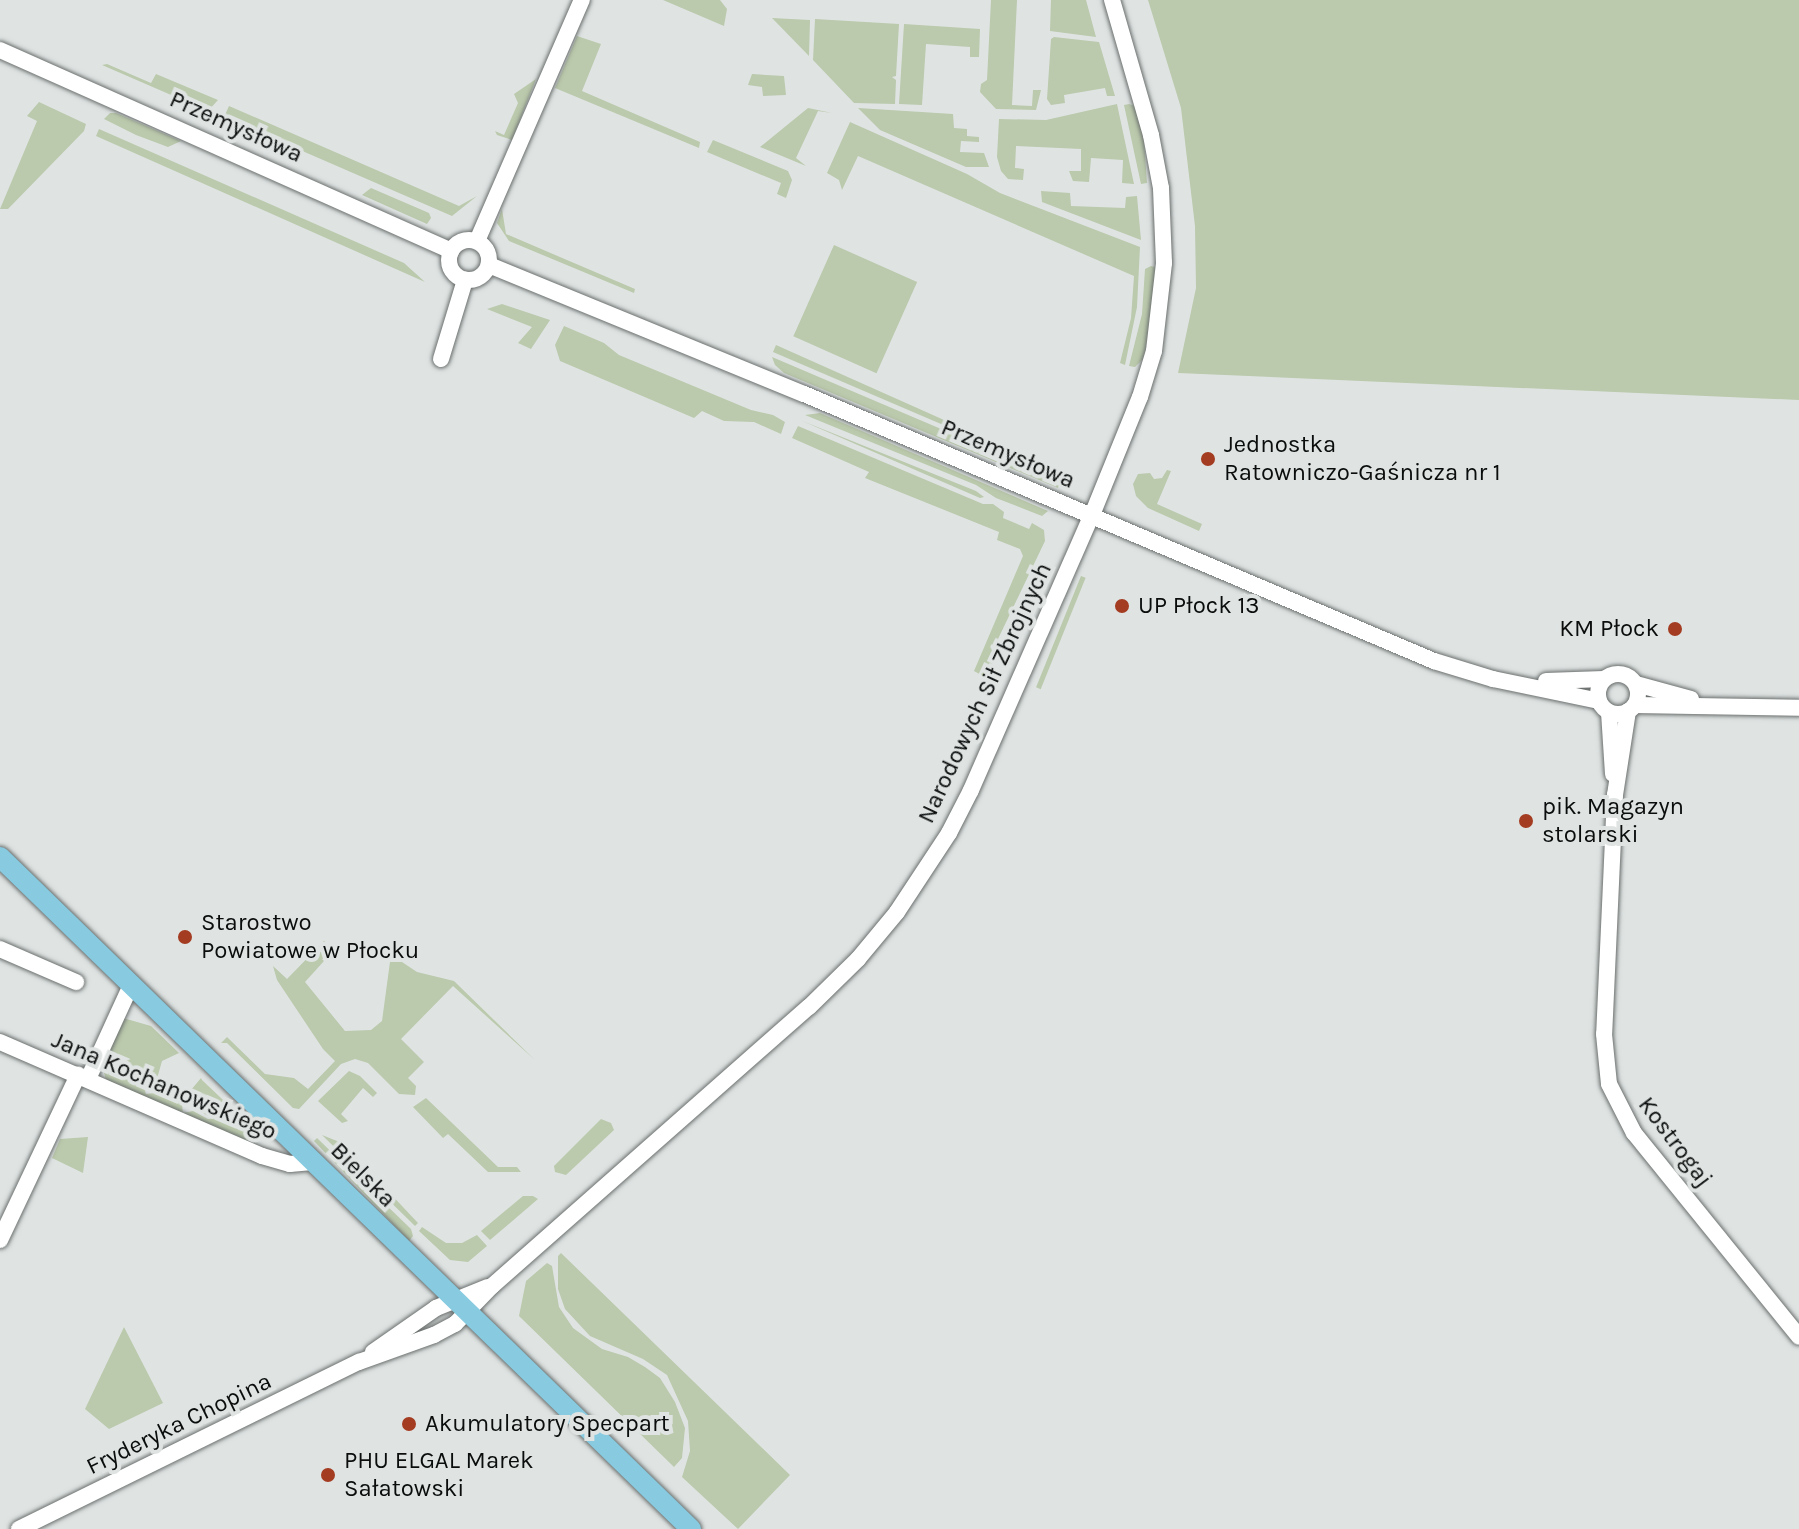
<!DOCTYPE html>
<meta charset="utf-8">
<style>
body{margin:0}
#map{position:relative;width:1799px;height:1529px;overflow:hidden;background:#dfe4e3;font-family:Karla,sans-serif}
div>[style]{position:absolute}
.green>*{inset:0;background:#bbc9ac;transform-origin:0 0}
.roads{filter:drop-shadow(0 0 2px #6a6f6e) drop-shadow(0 0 2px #6a6f6e)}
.minor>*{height:16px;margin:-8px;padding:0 8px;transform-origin:8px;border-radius:8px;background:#fff}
.minor>.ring{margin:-8px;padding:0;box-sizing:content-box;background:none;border:16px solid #fff;border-radius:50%}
.major>*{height:20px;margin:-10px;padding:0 10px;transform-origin:10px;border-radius:10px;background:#88cbe0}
.dots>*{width:22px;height:22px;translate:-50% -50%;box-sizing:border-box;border:4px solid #dfe4e3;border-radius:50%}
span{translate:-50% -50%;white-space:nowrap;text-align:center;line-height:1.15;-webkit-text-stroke:8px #dfe4e3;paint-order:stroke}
.street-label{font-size:24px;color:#0b0d0d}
.poi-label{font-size:24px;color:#0b0d0d}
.left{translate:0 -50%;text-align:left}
.right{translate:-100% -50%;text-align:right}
</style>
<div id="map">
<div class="green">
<i style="clip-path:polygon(663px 0,720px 0,727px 9px,724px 26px)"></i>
<i style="clip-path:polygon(991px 0,1017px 0,1012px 105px,1032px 106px,1033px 90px,1041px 90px,1036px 110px,996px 109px,980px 92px,981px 84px,987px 80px)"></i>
<i style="clip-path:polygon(1051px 0,1086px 0,1096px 37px,1050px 31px)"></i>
<i style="clip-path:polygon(1148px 0,1799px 0,1799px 400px,1178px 373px,1196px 288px,1195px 226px,1181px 108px)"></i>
<i style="clip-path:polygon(772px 18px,810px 20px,809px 56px)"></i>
<i style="clip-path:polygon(815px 19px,899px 24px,896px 76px,892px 77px,896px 80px,895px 104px,854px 103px,813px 60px)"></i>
<i style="clip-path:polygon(904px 24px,980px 29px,979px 57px,970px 57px,970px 47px,926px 44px,922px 105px,899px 104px)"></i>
<i style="clip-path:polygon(577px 36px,601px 44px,582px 91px,700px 142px,699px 148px,555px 88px)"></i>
<i style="clip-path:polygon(1054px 37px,1099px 42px,1115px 96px,1107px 96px,1105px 88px,1064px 95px,1065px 103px,1051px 105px,1047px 99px,1051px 39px)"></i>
<i style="clip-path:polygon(107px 64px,151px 83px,156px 74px,218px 100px,208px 111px,102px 65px)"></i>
<i style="clip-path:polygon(752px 74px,784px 76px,786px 95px,763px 96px,762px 87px,748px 85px)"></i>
<i style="clip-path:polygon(536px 79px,512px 140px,497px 135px,495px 131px,504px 135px,518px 103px,514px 94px)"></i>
<i style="clip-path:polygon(39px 102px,86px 124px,84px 131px,8px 209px,0 209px,37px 121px,27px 116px)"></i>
<i style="clip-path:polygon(1117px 104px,1134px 184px,1122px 183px,1123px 160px,1091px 158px,1089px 182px,1073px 181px,1069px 171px,1081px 171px,1081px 149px,1016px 146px,1015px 168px,1024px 169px,1023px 180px,1008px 179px,1001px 171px,997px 157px,999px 119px,1046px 120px)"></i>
<i style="clip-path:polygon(1129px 104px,1135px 106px,1144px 141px,1147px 183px,1141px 184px,1124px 105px)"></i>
<i style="clip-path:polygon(229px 106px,459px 206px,477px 196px,452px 216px,224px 117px)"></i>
<i style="clip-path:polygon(808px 108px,832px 113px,818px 111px,796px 158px,806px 166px,760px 147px)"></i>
<i style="clip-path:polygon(858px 108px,953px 114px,954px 128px,967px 129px,967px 136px,979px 137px,979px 142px,961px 141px,960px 152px,984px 153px,989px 167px,966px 167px,880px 130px)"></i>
<i style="clip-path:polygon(110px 113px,116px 113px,181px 141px,168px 147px,136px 135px,104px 119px)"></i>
<i style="clip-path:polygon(850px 122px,967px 174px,1000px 193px,1140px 247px,1137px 307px,1125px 365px,1120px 363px,1131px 318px,1134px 276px,858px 156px,842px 190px,839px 180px,827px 173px)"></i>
<i style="clip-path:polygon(99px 129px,404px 263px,425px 282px,96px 136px)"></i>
<i style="clip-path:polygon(713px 140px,788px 171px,792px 180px,786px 198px,777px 194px,781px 183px,707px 152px)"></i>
<i style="clip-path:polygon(371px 188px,429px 213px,431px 218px,427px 224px,362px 195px)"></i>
<i style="clip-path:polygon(1041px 191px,1070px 193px,1071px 206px,1125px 208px,1126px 197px,1137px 196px,1141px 240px,1042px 202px)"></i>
<i style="clip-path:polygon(502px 209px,506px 234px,635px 289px,634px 293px,509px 241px,497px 223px)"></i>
<i style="left:834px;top:245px;width:91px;height:100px;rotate:24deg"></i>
<i style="clip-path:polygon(1151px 266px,1155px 267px,1153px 306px,1144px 358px,1135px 367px,1129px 366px,1142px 314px,1145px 269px)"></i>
<i style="clip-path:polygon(502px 304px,550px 320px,531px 349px,518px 343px,532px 327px,487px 309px)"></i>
<i style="clip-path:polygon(564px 326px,604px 343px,619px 355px,751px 410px,773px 415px,785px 422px,781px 434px,754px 422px,724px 421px,702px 411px,694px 418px,560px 361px,555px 345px)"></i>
<i style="clip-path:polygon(776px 345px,1065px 474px,1062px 476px,773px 352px)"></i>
<i style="clip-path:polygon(772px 357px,1056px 478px,1059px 485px,1058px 488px,784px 373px,775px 365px)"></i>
<i style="clip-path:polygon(820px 413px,1048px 511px,1042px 516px,996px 498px,976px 485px,805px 415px)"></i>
<i style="clip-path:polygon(800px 420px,976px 491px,984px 497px,980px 498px)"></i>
<i style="clip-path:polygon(798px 426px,983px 504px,993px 504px,1004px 512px,1003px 518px,1029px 529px,1032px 523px,1044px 530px,1045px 541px,998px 639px,990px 680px,974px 671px,1023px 556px,1020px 549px,997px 540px,999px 532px,865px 478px,869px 472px,792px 438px)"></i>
<i style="clip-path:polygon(1167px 470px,1171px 471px,1157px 504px,1202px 524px,1199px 531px,1148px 508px,1136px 496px,1133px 484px,1138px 474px,1150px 473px,1154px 479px,1162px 478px)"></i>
<i style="left:1081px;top:576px;width:5px;height:120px;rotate:22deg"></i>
<i style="clip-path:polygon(324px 941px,334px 950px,305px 982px,345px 1031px,371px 1030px,382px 1021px,392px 947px,402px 962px,417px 972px,454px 981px,535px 1060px,453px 986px,401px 1039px,424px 1062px,408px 1078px,416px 1086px,415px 1095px,399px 1094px,368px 1063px,355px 1059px,341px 1064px,299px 1109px,293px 1108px,227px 1043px,221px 1043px,227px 1037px,265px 1074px,294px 1078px,308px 1089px,335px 1061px,323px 1049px,277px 980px,273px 966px,287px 979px)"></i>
<i style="clip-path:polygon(123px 1018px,151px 1026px,179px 1053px,162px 1061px,156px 1082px,144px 1088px,146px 1094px,155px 1093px,159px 1082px,172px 1093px,188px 1091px,188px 1102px,182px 1105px,183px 1113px,193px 1111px,208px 1119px,236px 1117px,232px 1126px,239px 1130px,244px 1122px,250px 1134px,248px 1142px,106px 1080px,102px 1065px)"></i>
<i style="clip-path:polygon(349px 1071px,360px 1076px,377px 1093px,373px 1097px,363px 1088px,341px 1114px,348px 1121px,342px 1123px,318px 1101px)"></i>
<i style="clip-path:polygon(201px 1078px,202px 1080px,240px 1116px,220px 1115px,215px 1106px,208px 1109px,208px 1116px,195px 1109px,191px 1090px)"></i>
<i style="clip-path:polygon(426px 1098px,498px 1167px,517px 1167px,521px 1172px,488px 1172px,448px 1134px,443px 1138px,413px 1107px)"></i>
<i style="clip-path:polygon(601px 1119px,611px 1123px,614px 1130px,566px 1175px,555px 1172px,554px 1166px)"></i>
<i style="clip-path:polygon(322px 1135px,337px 1141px,353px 1154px,418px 1223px,415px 1226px)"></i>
<i style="clip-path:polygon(88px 1137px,83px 1173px,52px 1158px,60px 1139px)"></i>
<i style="clip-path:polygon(317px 1138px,411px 1229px,413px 1236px,409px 1241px,314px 1141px)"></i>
<i style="clip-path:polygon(523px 1196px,533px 1196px,538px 1199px,490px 1240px,481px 1231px)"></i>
<i style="clip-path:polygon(422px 1227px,446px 1243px,462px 1243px,477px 1235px,487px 1246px,468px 1262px,450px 1260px,419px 1231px)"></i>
<i style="clip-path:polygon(561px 1253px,790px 1475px,738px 1529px,682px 1477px,690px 1451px,688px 1421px,667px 1375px,643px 1359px,590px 1336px,565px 1309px,558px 1289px,558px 1256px)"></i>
<i style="clip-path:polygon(547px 1263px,552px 1266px,559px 1307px,573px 1328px,602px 1349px,628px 1357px,645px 1367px,660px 1378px,675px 1402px,685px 1428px,682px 1458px,674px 1467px,519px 1316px,526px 1281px)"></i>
<i style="clip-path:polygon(124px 1327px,163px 1403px,109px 1429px,85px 1409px)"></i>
</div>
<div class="roads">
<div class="minor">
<i style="left:0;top:50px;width:494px;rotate:24deg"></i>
<i class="ring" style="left:449px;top:240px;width:24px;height:24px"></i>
<i style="left:477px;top:241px;width:263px;rotate:-66.5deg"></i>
<i style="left:489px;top:265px;width:340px;rotate:22.3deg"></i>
<i style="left:804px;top:394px;width:684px;rotate:22.97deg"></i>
<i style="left:1434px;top:661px;width:62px;rotate:17deg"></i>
<i style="left:1493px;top:679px;width:108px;rotate:11.7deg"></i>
<i style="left:441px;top:359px;width:83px;rotate:-73.1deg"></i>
<i class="ring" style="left:1598px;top:674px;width:24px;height:24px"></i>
<i style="left:1546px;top:681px;width:58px;rotate:-2deg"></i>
<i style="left:1636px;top:684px;width:57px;rotate:15.3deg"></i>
<i style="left:1635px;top:705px;width:164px;rotate:1deg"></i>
<i style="left:1628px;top:711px;width:85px;rotate:98.8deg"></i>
<i style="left:1615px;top:795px;width:239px;rotate:92.6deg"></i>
<i style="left:1604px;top:1034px;width:50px;rotate:84.3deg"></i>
<i style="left:1609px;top:1084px;width:55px;rotate:63deg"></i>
<i style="left:1634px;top:1133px;width:262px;rotate:51deg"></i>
<i style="left:1609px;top:712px;width:62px;rotate:86.3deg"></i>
<i style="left:0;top:949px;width:83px;rotate:23.5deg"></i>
<i style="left:0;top:1042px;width:286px;rotate:23.5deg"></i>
<i style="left:262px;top:1156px;width:29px;rotate:16deg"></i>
<i style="left:290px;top:1164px;width:22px;rotate:-5deg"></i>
<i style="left:88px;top:1079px;width:103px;rotate:-65.4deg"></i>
<i style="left:0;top:1240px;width:183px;rotate:-64.7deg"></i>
<i style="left:373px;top:1352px;width:77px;rotate:-34.9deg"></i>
<i style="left:436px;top:1308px;width:56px;rotate:-22deg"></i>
<i style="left:19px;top:1529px;width:379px;rotate:-26.2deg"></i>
<i style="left:359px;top:1362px;width:80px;rotate:-19.8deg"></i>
<i style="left:434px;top:1335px;width:24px;rotate:-28deg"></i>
<i style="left:455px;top:1324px;width:53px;rotate:-45.8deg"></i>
<i style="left:492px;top:1286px;width:422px;rotate:-41.4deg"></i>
<i style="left:809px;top:1007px;width:69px;rotate:-44.4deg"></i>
<i style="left:858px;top:959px;width:61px;rotate:-50.3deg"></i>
<i style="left:897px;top:912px;width:95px;rotate:-56.6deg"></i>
<i style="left:949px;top:833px;width:48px;rotate:-62.9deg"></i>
<i style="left:971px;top:790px;width:300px;rotate:-66.3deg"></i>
<i style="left:1092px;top:515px;width:127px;rotate:-67.9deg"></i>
<i style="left:1140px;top:397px;width:48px;rotate:-73.1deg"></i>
<i style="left:1154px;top:351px;width:89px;rotate:-83.5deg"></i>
<i style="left:1164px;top:263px;width:75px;rotate:-92.3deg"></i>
<i style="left:1161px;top:188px;width:54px;rotate:-100.7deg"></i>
<i style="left:1151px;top:135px;width:141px;rotate:-106.1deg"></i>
</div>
<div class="major">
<i style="left:0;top:857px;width:964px;rotate:44.2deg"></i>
</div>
</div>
<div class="dots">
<i style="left:1208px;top:459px;background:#a43c22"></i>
<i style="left:1122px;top:606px;background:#a43c22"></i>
<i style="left:1675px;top:629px;background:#a43c22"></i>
<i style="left:1526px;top:821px;background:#a43c22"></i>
<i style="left:185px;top:937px;background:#a43c22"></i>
<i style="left:409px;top:1424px;background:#a43c22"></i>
<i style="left:328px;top:1475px;background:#a43c22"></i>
</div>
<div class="street-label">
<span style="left:236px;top:127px;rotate:24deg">Przemysłowa</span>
<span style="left:1008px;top:454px;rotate:23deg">Przemysłowa</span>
<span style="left:985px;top:693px;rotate:-65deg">Narodowych Sił Zbrojnych</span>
<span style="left:164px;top:1086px;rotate:23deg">Jana Kochanowskiego</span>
<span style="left:1675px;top:1142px;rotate:53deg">Kostrogaj</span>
<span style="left:363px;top:1175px;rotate:45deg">Bielska</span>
<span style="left:179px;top:1424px;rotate:-26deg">Fryderyka Chopina</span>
</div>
<div class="poi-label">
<span class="left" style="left:1224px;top:459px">Jednostka<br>Ratowniczo-Gaśnicza nr 1</span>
<span class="left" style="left:1138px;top:606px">UP Płock 13</span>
<span class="right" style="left:1659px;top:629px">KM Płock</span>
<span class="left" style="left:1542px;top:821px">pik. Magazyn<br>stolarski</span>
<span class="left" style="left:201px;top:937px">Starostwo<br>Powiatowe w Płocku</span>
<span class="left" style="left:425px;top:1424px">Akumulatory Specpart</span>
<span class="left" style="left:344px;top:1475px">PHU ELGAL Marek<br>Sałatowski</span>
</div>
</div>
